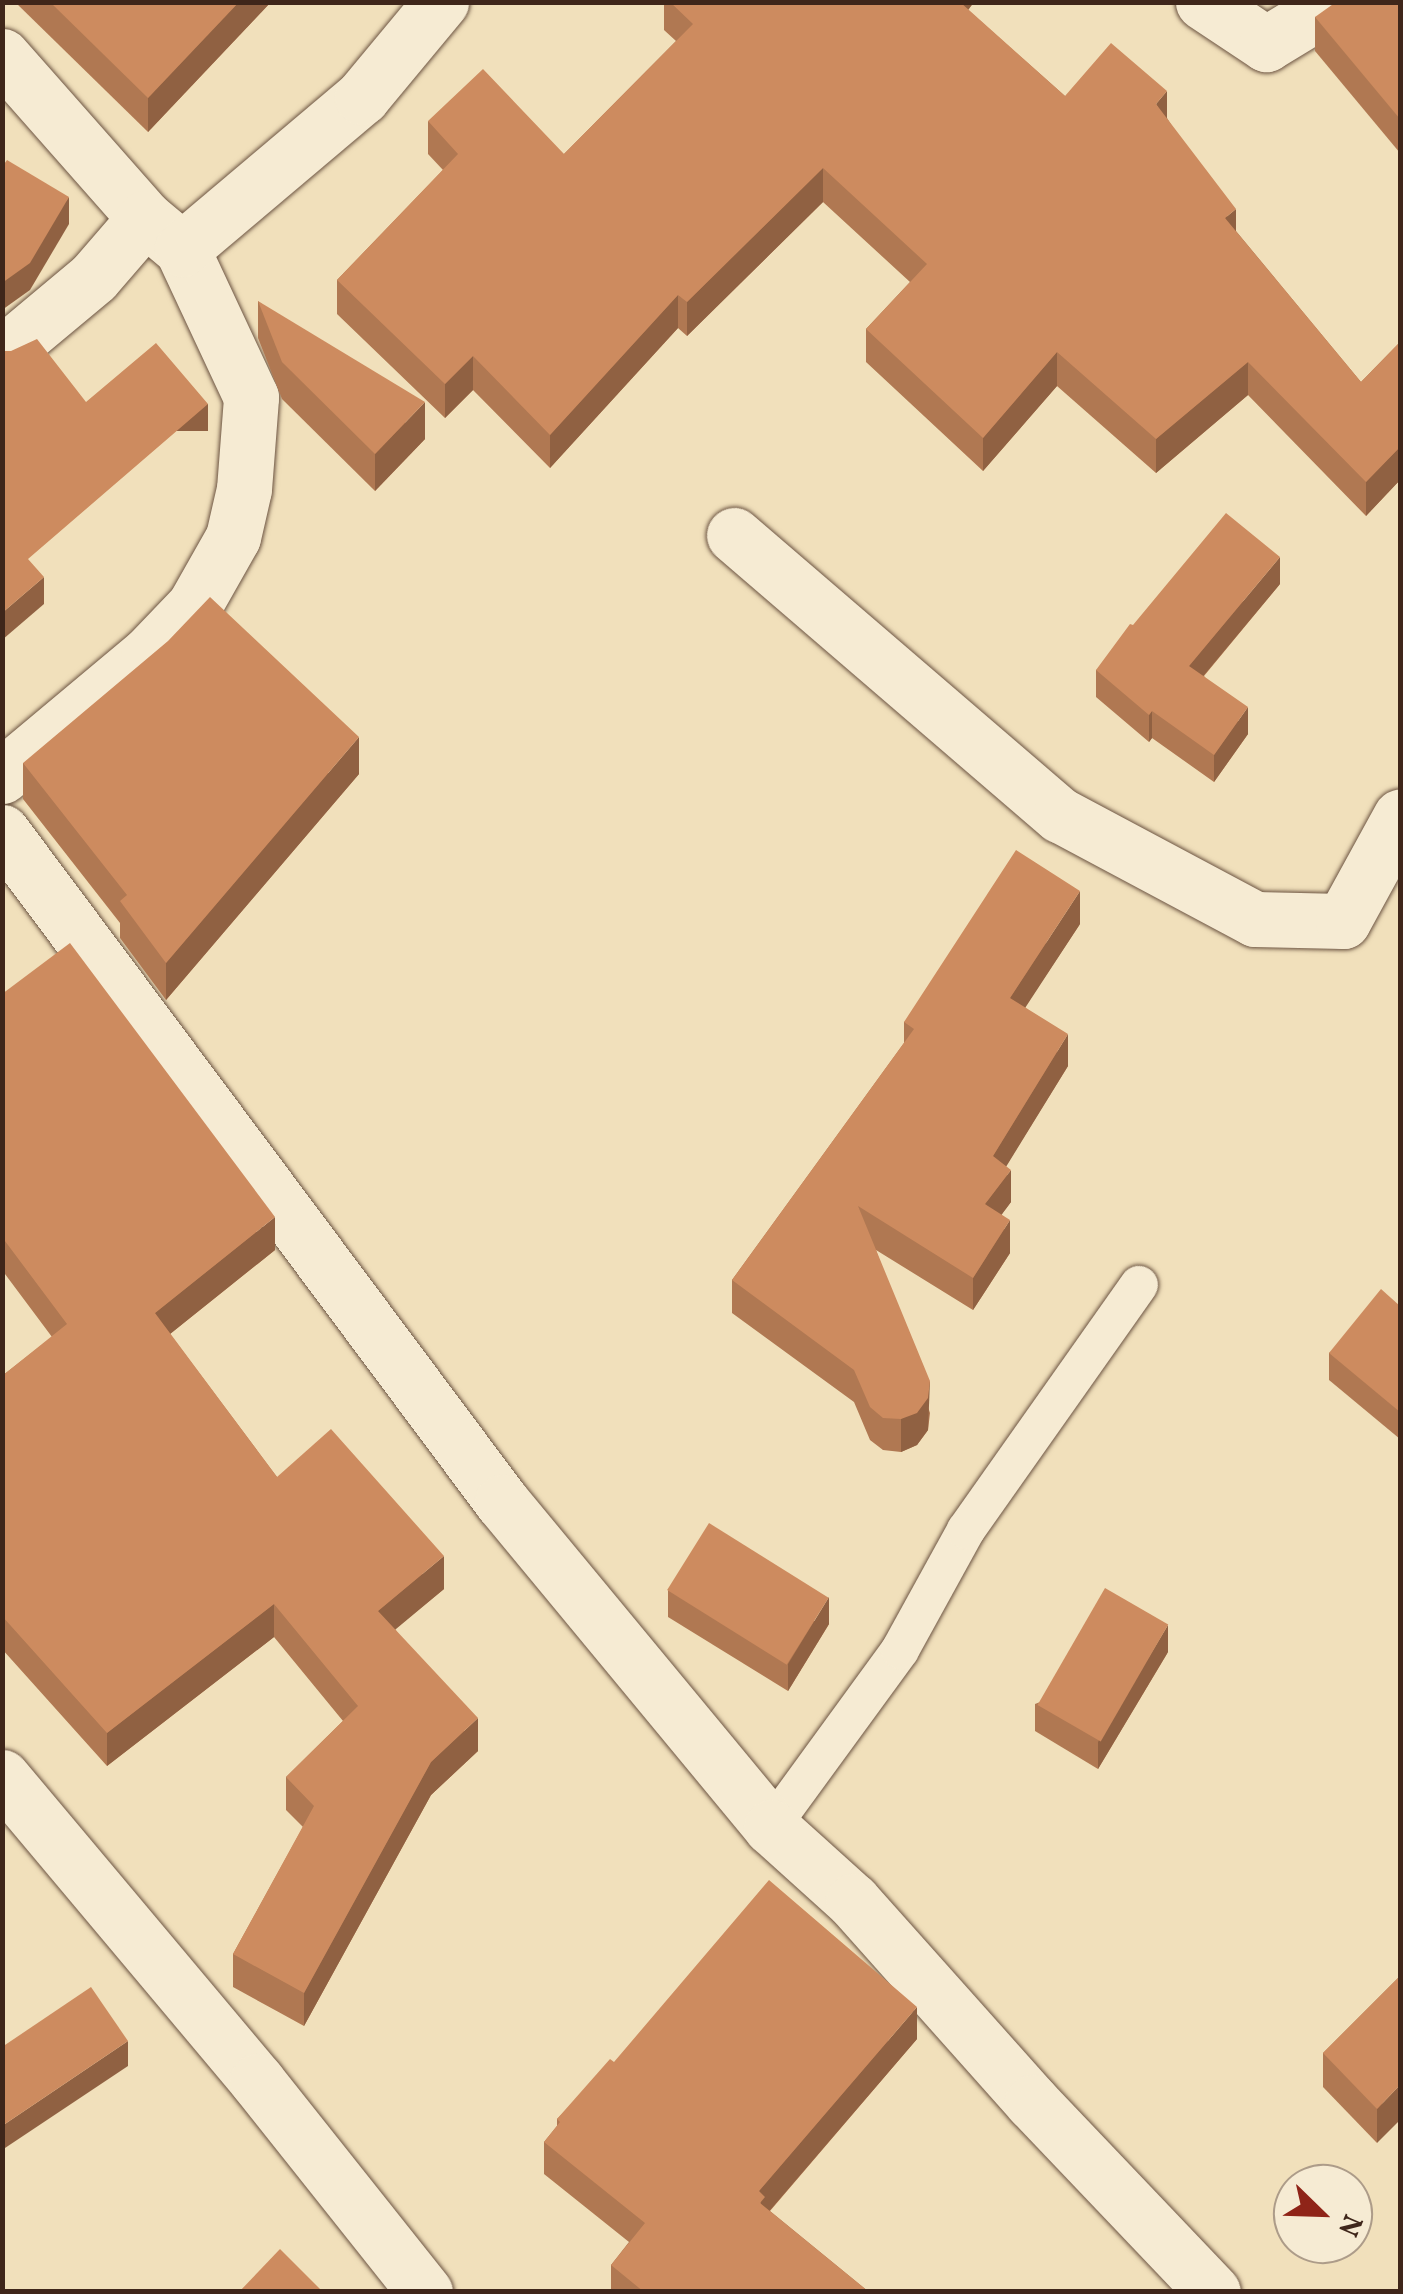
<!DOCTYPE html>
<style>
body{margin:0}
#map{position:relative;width:1403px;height:2294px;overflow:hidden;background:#f1e0bb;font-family:Vollkorn,serif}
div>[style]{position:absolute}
.roads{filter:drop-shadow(0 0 2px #6c5442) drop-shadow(0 0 2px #6c5442)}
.service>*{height:38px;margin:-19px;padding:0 19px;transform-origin:19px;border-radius:19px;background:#f6ebd3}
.minor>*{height:55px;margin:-27.5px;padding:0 27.5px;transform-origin:27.5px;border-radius:27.5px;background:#f6ebd3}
.wall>*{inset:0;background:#b07852}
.shaded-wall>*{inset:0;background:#906142;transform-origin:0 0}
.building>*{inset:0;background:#cd8b5f;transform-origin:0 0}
span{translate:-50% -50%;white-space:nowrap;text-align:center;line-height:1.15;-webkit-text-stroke:8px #f6ebd3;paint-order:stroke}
.frame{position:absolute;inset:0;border:5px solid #3f261a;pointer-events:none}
.north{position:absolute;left:1273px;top:2164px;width:100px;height:100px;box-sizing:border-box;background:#f6ebd3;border:2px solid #ad9c89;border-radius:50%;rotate:113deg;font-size:28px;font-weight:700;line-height:40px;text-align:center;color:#3f261a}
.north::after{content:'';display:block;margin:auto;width:35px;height:45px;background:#8f2418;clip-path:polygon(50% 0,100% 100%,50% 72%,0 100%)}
</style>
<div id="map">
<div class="roads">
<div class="service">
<i style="left:771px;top:1827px;width:219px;rotate:-53.9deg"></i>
<i style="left:900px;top:1650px;width:137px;rotate:-61.2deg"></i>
<i style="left:966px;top:1530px;width:300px;rotate:-54.8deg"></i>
</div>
<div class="minor">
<i style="left:1203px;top:2px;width:76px;rotate:33.7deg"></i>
<i style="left:1266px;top:44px;width:81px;rotate:-31.3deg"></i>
<i style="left:2px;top:56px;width:216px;rotate:48.6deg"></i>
<i style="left:145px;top:218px;width:48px;rotate:40deg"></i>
<i style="left:2px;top:348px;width:13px;rotate:-18deg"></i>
<i style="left:14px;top:344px;width:104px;rotate:-39.9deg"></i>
<i style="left:94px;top:277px;width:78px;rotate:-49.2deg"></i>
<i style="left:734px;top:535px;width:430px;rotate:40.7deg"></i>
<i style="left:1060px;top:815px;width:221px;rotate:28.1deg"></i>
<i style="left:1255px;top:919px;width:88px;rotate:1.3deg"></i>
<i style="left:1343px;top:921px;width:119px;rotate:-61.3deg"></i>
<i style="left:2px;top:776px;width:190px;rotate:-39.9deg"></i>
<i style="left:148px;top:654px;width:66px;rotate:-46.2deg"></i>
<i style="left:194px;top:606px;width:79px;rotate:-60.5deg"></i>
<i style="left:233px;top:537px;width:49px;rotate:-77.1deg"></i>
<i style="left:244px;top:489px;width:92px;rotate:-85.6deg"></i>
<i style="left:251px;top:397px;width:163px;rotate:-115deg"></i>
<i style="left:182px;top:249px;width:236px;rotate:-40.2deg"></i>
<i style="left:362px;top:97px;width:124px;rotate:-50.3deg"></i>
<i style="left:2px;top:832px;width:836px;rotate:53.27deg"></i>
<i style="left:502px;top:1502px;width:422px;rotate:50.4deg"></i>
<i style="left:771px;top:1827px;width:110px;rotate:42.1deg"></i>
<i style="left:853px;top:1901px;width:269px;rotate:48.3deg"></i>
<i style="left:1032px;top:2102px;width:262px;rotate:46.4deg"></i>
<i style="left:2px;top:1777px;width:397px;rotate:50deg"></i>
<i style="left:257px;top:2081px;width:270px;rotate:51.5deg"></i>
</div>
</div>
<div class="wall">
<i style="clip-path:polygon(15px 2px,271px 2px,148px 132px)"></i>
<i style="clip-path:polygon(664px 2px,974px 2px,968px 10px,1065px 96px,1167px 118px,1236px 231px,1361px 382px,1400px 342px,1400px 480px,1366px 516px,1248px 395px,1156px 473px,1057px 386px,983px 471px,866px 362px,866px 329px,910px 282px,823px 202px,687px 336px,678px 328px,550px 468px,473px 390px,445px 418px,337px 314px,337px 280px,443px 170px,428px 154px,428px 121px,564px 154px,676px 41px,664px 30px)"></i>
<i style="clip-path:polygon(1400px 2px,1400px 153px,1315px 51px,1315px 17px)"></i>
<i style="clip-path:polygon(258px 301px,425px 439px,375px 491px,282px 399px,258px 338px)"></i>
<i style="clip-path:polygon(1280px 584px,1204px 676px,1248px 734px,1214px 782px,1152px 738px,1149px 742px,1096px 697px,1096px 670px)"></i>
<i style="clip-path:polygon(23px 763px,359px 774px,166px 1000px,120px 938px,120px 923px,23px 799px)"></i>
<i style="clip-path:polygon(1080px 924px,1025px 1007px,1068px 1066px,1006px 1166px,1011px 1202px,1001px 1215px,1010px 1253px,973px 1310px,876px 1250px,930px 1413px,928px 1430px,917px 1445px,901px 1452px,883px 1450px,870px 1440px,854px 1402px,732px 1313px,732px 1280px,904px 1043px,904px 1022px)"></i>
<i style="clip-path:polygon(2px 994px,275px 1250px,170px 1334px,277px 1477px,444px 1589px,395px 1629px,478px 1751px,431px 1795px,304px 2026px,233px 1987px,233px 1954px,303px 1827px,286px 1810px,286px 1777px,343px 1721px,274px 1637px,107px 1766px,2px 1649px,2px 1376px,52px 1337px,2px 1270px)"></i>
<i style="clip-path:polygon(1400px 1306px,1400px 1439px,1329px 1380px,1329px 1353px)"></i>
<i style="clip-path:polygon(668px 1590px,829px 1624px,788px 1691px,668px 1617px)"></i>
<i style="clip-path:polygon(1168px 1652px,1098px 1769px,1035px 1731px,1035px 1704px)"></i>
<i style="clip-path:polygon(1400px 1976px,1377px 2143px,1323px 2087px,1323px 2053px)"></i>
<i style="clip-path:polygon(917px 2039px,770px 2211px,869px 2292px,611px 2292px,611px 2265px,629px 2242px,544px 2174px,544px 2142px,557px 2126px,557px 2119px,614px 2062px)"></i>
</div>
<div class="shaded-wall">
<i style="clip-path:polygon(239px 2px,271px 2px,148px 132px,148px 98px)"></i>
<i style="clip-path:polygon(953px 2px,974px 2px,953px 30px)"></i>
<i style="clip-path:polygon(1167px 91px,1167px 125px,1156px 104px)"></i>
<i style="clip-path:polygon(823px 168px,823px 202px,687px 336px,687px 302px)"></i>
<i style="clip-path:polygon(69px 197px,69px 224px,30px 290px,2px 310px,2px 283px)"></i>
<i style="clip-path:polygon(1236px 209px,1236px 242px,1225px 218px)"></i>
<i style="clip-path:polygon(678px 295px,678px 328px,550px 468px,550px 435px)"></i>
<i style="clip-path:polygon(1057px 352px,1057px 386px,983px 471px,983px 438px)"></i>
<i style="clip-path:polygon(473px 356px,473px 390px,445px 418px,445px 384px)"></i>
<i style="clip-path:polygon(1248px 362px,1248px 395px,1156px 473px,1156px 439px)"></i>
<i style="clip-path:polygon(425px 402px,425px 439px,375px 491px,375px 454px)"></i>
<i style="left:208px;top:404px;width:27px;height:238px;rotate:90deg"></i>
<i style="clip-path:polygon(1400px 447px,1400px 480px,1366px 516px,1366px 482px)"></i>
<i style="clip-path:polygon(1280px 557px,1280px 584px,1189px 693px,1189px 666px)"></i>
<i style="clip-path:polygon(44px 577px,44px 604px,2px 640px,2px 613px)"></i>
<i style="clip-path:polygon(1248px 707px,1248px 734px,1214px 782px,1214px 755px)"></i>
<i style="clip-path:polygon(1152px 711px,1152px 738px,1149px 742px,1149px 715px)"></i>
<i style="clip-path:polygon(359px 737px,359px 774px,166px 1000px,166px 963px)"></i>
<i style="clip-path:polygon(1080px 891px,1080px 924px,1010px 1031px,1010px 998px)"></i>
<i style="clip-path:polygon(1068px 1034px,1068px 1066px,993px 1188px,993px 1156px)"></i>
<i style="clip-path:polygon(1011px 1170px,1011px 1202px,985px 1237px,985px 1204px)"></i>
<i style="clip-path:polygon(275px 1217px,275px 1250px,155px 1346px,155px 1313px)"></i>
<i style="clip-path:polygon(1010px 1220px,1010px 1253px,973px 1310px,973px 1278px)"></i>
<i style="clip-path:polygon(930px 1381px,928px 1430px,917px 1445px,901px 1452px,901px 1419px)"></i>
<i style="clip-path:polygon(444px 1556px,444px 1589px,378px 1644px,378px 1611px)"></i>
<i style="clip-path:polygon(829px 1597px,829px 1624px,788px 1691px,788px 1664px)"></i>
<i style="clip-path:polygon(274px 1604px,274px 1637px,107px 1766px,107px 1733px)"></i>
<i style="clip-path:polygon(1168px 1625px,1168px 1652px,1098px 1769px,1098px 1742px)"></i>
<i style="clip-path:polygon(478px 1718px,478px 1751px,431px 1795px,304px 2026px,304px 1993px,431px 1762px)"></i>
<i style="clip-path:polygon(917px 2007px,917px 2039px,765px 2216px,765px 2229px,759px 2191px)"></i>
<i style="clip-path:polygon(128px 2041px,128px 2066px,2px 2150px,2px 2126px)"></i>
<i style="clip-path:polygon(1400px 2085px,1400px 2120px,1377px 2143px,1377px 2109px)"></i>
</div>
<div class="building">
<i style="clip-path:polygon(50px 2px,239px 2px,148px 98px)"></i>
<i style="clip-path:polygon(670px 2px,960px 2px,1065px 96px,1111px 43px,1167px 91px,1156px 104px,1236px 209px,1225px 218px,1361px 382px,1400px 342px,1400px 447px,1366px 482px,1248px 362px,1156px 439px,1057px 352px,983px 438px,866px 329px,927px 264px,823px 168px,687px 302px,678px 295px,550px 435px,473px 356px,445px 384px,337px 280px,458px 154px,428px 121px,483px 69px,564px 154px,693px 24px)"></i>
<i style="clip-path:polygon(1336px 2px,1400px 2px,1400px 119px,1315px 17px)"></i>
<i style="clip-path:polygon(7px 160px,69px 197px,30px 263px,2px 283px,2px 167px)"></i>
<i style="clip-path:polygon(258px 301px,425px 402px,375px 454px,282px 362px)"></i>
<i style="clip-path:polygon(37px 339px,86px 402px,156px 343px,208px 404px,28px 559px,44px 577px,2px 613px,2px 351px,11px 351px)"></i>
<i style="clip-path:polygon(1226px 513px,1280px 557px,1189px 666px,1248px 707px,1214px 755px,1152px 711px,1149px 715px,1096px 670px,1130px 624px,1133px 625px)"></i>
<i style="clip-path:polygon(210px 597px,359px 737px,166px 963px,120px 901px,127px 895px,23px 763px,168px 641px)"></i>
<i style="clip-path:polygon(1016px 850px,1080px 891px,1010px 998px,1068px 1034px,993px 1156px,1011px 1170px,985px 1204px,1010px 1220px,973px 1278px,858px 1206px,930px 1381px,928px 1398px,917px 1413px,901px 1419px,883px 1418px,870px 1407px,854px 1370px,732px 1280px,914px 1029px,904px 1022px)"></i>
<i style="clip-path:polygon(70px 943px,275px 1217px,155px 1313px,277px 1477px,331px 1429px,444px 1556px,378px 1611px,478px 1718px,431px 1762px,304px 1993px,233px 1954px,314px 1806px,286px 1777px,358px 1706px,274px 1604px,107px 1733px,2px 1616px,2px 1376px,67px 1324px,2px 1237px,2px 994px)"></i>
<i style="clip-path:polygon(1381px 1289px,1400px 1306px,1400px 1412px,1329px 1353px)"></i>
<i style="left:709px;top:1523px;width:141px;height:79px;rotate:32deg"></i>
<i style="left:1105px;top:1588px;width:73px;height:135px;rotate:30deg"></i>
<i style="clip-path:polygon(769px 1880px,917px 2007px,759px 2191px,765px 2197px,760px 2203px,869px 2292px,644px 2292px,611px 2265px,645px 2223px,544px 2142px,560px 2122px,557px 2119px,610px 2059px,614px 2062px)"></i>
<i style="clip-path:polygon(1400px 1976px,1400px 2085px,1377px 2109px,1323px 2053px)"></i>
<i style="clip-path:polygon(91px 1987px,128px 2041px,2px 2126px,2px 2047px)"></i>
<i style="clip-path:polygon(280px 2249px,323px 2292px,239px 2292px)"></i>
</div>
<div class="frame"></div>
<div class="north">N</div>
</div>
